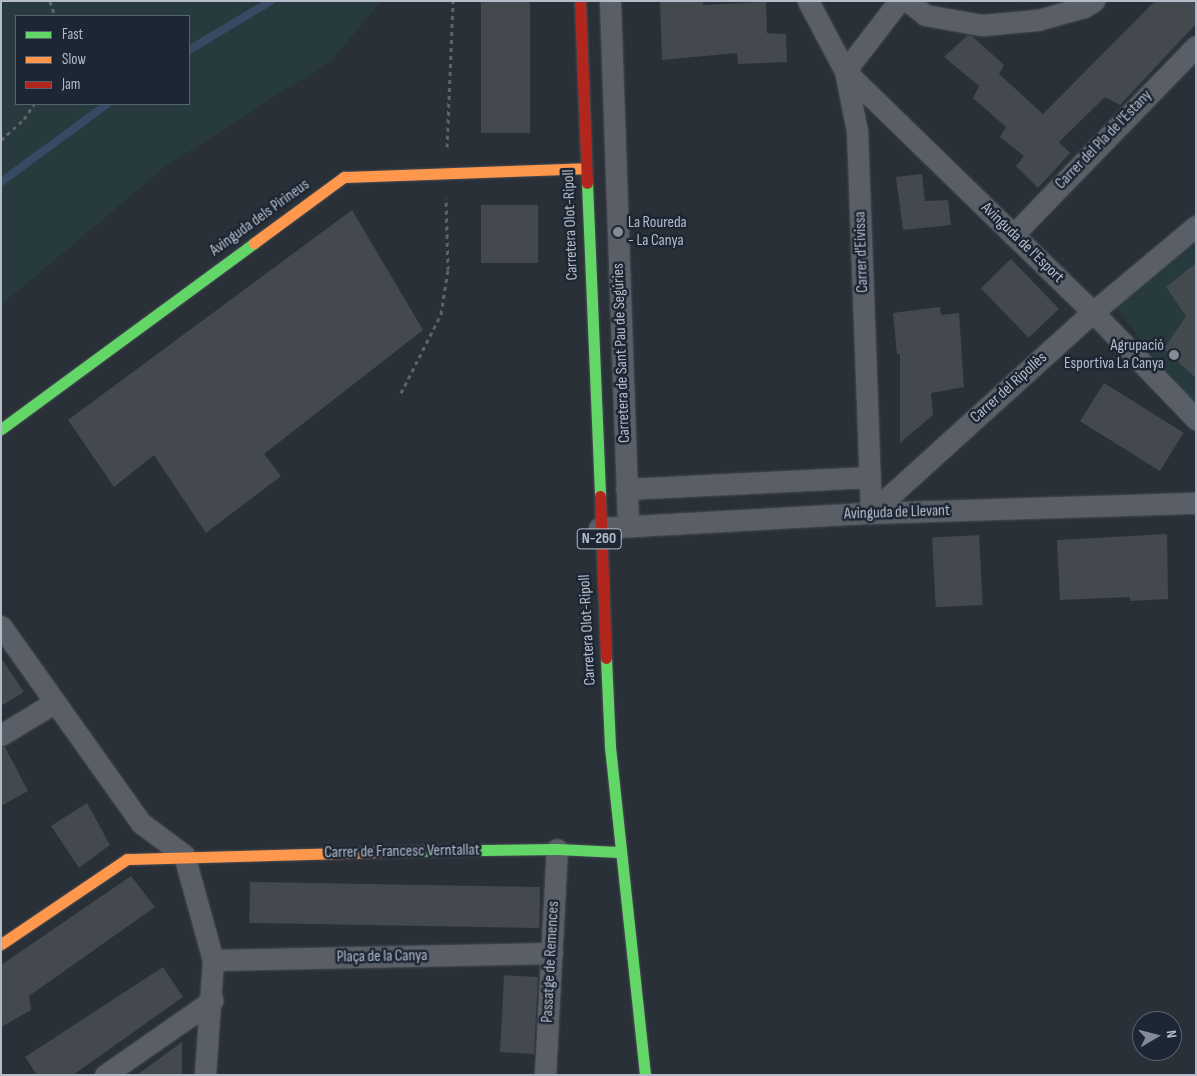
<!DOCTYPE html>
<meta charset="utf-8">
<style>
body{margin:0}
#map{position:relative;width:1197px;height:1076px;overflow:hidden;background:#2a3038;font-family:"Sofia Sans Condensed",sans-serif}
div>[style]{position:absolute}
.green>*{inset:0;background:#273a3e}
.stream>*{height:8px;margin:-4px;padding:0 4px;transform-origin:4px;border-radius:4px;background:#384963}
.building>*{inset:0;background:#444950;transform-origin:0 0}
.path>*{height:3px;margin-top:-1.5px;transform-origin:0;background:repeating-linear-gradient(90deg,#5d636a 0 4px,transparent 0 8px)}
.roads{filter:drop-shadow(0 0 1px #484c53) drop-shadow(0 0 1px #484c53)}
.street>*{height:21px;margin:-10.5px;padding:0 10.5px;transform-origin:10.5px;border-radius:10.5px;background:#5a5e66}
.fast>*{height:11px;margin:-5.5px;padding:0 5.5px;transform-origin:5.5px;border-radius:5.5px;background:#63d668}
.slow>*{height:11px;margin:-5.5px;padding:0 5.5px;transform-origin:5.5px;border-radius:5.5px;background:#ff974d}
.jam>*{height:11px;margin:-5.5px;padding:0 5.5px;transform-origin:5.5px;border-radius:5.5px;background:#b3261e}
.dots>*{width:14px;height:14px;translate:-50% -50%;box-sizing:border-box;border:2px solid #1d2633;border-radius:50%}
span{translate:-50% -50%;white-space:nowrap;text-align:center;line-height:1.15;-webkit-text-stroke:5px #1d2633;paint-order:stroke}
.shield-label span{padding:1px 4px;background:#1d2633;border:1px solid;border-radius:4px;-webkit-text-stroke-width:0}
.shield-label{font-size:15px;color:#b4bcc9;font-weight:700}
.street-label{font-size:16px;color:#b4bcc9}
.poi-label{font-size:16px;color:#b4bcc9}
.left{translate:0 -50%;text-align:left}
.right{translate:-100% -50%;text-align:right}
.frame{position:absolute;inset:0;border:2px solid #b4bcc9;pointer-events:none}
.legend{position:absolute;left:15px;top:15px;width:175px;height:90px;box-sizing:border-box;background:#1d2633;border:1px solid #59626f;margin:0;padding:6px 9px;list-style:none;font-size:15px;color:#b4bcc9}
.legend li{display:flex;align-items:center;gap:10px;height:25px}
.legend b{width:25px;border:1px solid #59626f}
.north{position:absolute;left:1132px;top:1011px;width:50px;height:50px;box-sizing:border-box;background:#1d2633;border:1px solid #59626f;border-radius:50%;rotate:82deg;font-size:14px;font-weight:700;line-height:20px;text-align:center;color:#b4bcc9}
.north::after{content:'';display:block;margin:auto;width:18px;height:22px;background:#848b96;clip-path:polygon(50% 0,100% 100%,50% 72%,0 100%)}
</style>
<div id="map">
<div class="green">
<i style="clip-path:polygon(evenodd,1px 1px,381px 1px,332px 60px,166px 166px,1px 305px,1px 1px,16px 16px,189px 16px,189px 104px,16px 104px,16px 16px)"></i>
<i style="clip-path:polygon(1196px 233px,1196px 412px,1109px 298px)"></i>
</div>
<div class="stream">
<i style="left:189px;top:50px;width:96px;rotate:-30.9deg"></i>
<i style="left:1px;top:182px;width:132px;rotate:-36.3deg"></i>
</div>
<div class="building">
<i style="left:481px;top:1px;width:49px;height:132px"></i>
<i style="clip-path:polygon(660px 1px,703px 1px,703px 5px,766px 2px,767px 33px,786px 34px,787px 62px,738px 64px,737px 53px,662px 60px)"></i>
<i style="clip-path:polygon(1155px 1px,1196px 1px,1196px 24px,1120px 105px,1105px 97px,1059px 142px,1070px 153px,1038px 188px,1016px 166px,1024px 156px,1000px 137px,1006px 127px,973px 98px,979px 86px,944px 57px,968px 35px,972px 36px,1004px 65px,999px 74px,1043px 114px)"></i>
<i style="clip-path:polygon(922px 174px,925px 201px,948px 200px,951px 225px,903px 230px,896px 177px)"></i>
<i style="left:538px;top:205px;width:58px;height:57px;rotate:90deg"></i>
<i style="clip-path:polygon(352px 210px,423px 330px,264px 454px,281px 476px,206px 533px,154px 455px,114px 487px,68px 420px)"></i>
<i style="left:1011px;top:259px;width:69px;height:42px;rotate:46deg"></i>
<i style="clip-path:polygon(1196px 263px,1196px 378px,1164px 349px,1186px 316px,1166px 287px)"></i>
<i style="clip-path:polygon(940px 307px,941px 315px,959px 313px,964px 387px,931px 393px,933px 415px,900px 443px,900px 354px,897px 354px,893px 313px)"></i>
<i style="left:1104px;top:383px;width:94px;height:45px;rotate:32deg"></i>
<i style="clip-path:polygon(1167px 534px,1168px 599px,1130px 601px,1130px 597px,1060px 600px,1057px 540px)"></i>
<i style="left:979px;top:535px;width:70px;height:47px;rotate:87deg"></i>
<i style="clip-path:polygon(1px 658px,24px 692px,1px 706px)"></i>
<i style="clip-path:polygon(1px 747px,5px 747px,28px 791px,1px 806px)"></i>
<i style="clip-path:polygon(87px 803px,110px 845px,79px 868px,51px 826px)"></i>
<i style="clip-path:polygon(131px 876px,155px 907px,29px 996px,31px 1010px,1px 1027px,1px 965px)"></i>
<i style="left:540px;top:887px;width:41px;height:290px;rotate:91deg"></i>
<i style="clip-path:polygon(163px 967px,183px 997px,73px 1075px,37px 1075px,25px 1057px)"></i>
<i style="left:538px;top:977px;width:77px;height:34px;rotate:93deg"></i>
<i style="clip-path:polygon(182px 1042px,182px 1075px,137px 1075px)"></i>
</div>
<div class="path">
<i style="left:50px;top:1px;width:16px;rotate:72deg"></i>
<i style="left:1px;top:140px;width:31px;rotate:-42deg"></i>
<i style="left:24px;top:119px;width:18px;rotate:-56deg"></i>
<i style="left:447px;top:147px;width:146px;rotate:-87.6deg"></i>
<i style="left:401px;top:393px;width:89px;rotate:-63.1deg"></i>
<i style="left:441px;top:314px;width:45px;rotate:-81deg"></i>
<i style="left:448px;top:270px;width:72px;rotate:-91.6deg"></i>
</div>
<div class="roads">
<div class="street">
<i style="left:610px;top:1px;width:524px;rotate:88.03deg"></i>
<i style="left:808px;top:1px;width:79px;rotate:62.1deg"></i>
<i style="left:845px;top:71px;width:61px;rotate:78.7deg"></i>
<i style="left:857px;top:131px;width:382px;rotate:87.9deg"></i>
<i style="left:899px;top:1px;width:88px;rotate:127.6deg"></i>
<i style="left:845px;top:71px;width:346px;rotate:44.2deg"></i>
<i style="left:1093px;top:312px;width:149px;rotate:46.1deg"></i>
<i style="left:908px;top:1px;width:22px;rotate:39deg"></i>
<i style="left:925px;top:15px;width:58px;rotate:10deg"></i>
<i style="left:982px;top:25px;width:56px;rotate:-5.1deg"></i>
<i style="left:1038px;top:20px;width:48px;rotate:-15.8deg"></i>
<i style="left:1084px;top:7px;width:12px;rotate:-31deg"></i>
<i style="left:1013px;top:235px;width:263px;rotate:-45.9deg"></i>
<i style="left:626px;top:489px;width:244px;rotate:-2.8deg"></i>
<i style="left:871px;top:513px;width:299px;rotate:-42.2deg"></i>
<i style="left:1093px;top:312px;width:134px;rotate:-39.9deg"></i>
<i style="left:599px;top:528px;width:272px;rotate:-3.2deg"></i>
<i style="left:871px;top:513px;width:325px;rotate:-1.8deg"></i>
<i style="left:1px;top:626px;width:242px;rotate:54.6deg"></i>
<i style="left:141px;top:823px;width:54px;rotate:36.7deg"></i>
<i style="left:184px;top:855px;width:109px;rotate:74.6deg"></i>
<i style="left:213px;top:960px;width:115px;rotate:94deg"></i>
<i style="left:1px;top:735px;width:63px;rotate:-31.4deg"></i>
<i style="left:213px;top:960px;width:339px;rotate:-1.2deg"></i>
<i style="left:105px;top:1075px;width:131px;rotate:-34.8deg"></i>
<i style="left:545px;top:1075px;width:226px;rotate:-87deg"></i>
</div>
<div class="fast">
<i style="left:587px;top:183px;width:313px;rotate:87.6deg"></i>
<i style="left:1px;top:429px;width:314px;rotate:-36.3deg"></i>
<i style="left:606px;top:658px;width:89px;rotate:87.4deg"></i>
<i style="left:610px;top:747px;width:330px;rotate:83.9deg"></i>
<i style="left:410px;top:851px;width:147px;rotate:-0.8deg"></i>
<i style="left:557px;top:849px;width:62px;rotate:2.8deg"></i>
</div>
<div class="slow">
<i style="left:254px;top:243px;width:112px;rotate:-36.3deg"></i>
<i style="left:344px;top:177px;width:242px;rotate:-2.1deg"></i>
<i style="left:1px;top:944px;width:152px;rotate:-34deg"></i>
<i style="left:127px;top:859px;width:283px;rotate:-1.6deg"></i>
</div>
<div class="jam">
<i style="left:580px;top:1px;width:182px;rotate:87.8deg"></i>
<i style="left:600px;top:496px;width:162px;rotate:87.9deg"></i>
</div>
</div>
<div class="dots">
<i style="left:618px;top:232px;background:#848b96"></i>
<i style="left:1174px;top:355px;background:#848b96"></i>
</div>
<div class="shield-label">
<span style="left:599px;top:539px">N-260</span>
</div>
<div class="street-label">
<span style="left:1104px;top:140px;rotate:-46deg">Carrer del Pla de l'Estany</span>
<span style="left:260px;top:218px;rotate:-36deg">Avinguda dels Pirineus</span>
<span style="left:571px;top:225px;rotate:-92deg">Carretera Olot-Ripoll</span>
<span style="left:1022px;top:243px;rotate:44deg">Avinguda de l'Esport</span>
<span style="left:862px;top:252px;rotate:-92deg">Carrer d'Eivissa</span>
<span style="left:622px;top:353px;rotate:-92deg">Carretera de Sant Pau de Segúries</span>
<span style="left:1009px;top:388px;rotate:-42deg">Carrer del Ripollès</span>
<span style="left:897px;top:513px;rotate:-2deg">Avinguda de Llevant</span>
<span style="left:588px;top:630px;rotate:-93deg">Carretera Olot-Ripoll</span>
<span style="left:402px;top:852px;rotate:-1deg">Carrer de Francesc Verntallat</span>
<span style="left:382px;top:957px;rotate:-1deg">Plaça de la Canya</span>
<span style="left:551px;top:962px;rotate:-87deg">Passatge de Remences</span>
</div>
<div class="poi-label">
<span class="left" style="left:628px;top:232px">La Roureda<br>- La Canya</span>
<span class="right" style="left:1164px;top:355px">Agrupació<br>Esportiva La Canya</span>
</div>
<div class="frame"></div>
<ul class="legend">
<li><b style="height:6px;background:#63d668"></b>Fast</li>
<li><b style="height:6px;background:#ff974d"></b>Slow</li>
<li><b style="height:6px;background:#b3261e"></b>Jam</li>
</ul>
<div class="north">N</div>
</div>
